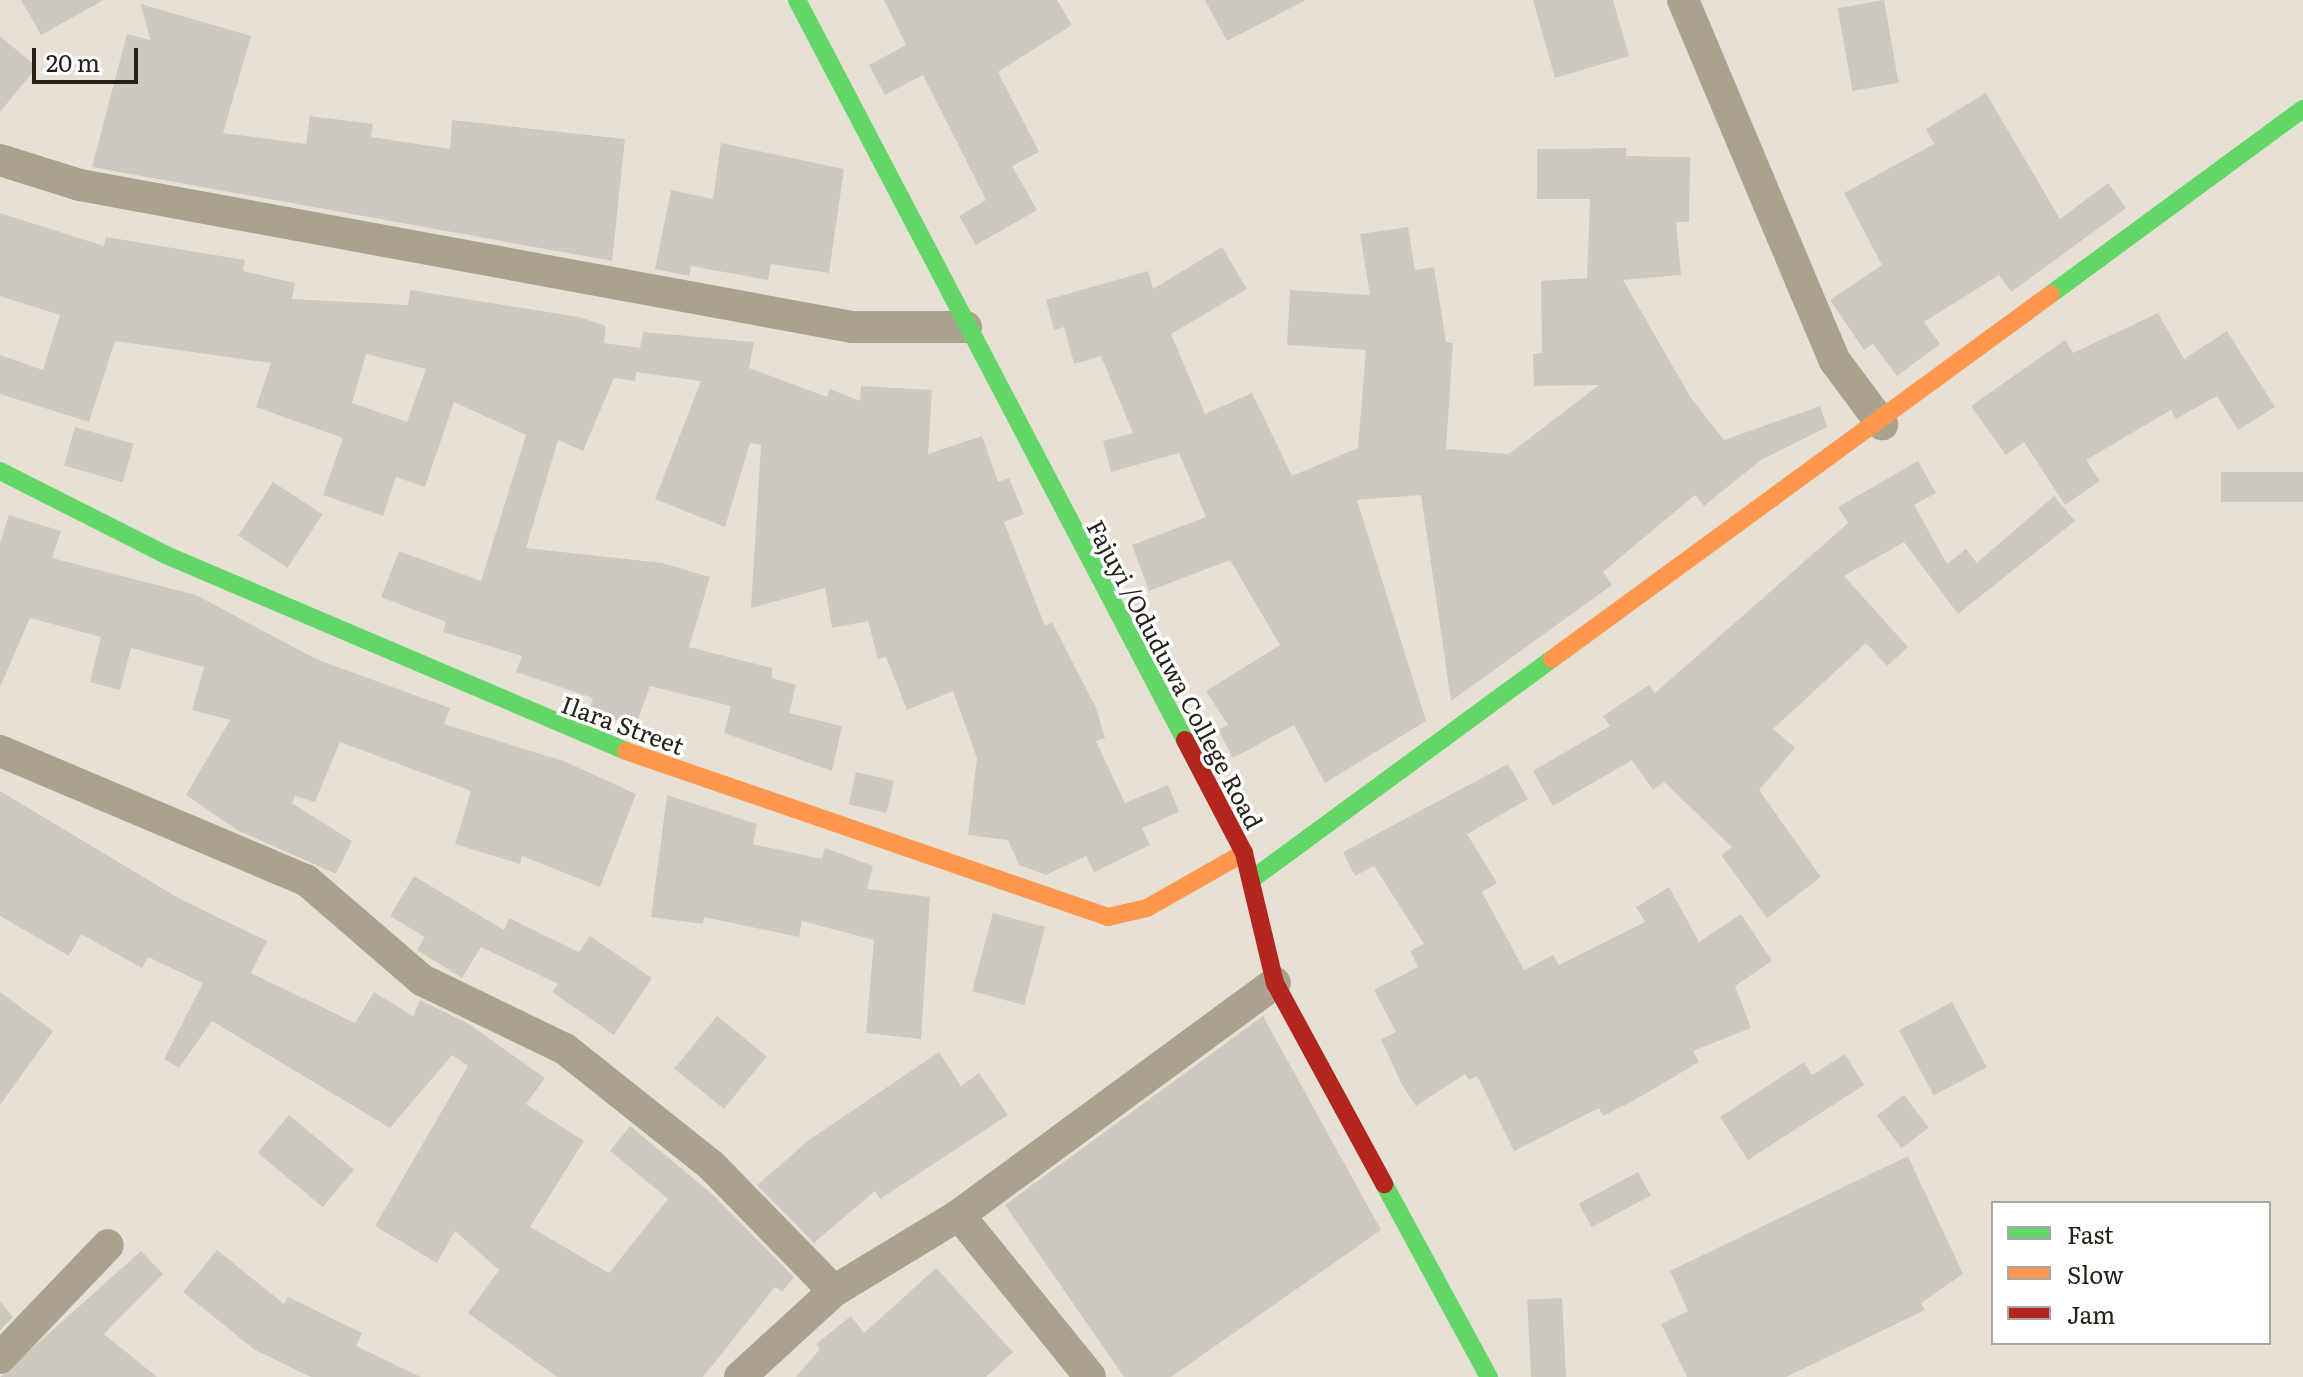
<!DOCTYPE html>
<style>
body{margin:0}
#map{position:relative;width:2303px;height:1377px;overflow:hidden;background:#e7e1d5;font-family:Literata,serif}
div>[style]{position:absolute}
.building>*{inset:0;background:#cec9c0;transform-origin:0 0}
.street>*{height:32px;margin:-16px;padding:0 16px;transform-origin:16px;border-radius:16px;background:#aba18f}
.fast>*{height:18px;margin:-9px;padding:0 9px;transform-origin:9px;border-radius:9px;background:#63d668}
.slow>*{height:18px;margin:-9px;padding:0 9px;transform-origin:9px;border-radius:9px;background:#ff974d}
.jam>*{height:18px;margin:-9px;padding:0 9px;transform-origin:9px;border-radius:9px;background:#b3261e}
span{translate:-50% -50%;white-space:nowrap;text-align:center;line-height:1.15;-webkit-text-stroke:7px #fff;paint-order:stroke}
.street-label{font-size:24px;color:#26221a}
.legend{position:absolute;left:1991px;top:1201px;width:280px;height:144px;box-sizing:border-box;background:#fff;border:2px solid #a8a7a3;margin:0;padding:10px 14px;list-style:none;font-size:24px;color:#26221a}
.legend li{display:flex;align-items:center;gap:16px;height:40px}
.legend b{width:40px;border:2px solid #a8a7a3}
.scale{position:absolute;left:32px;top:48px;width:106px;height:36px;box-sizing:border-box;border:4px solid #26221a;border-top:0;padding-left:10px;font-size:24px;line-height:28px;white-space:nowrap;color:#26221a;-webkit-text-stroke:6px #fff;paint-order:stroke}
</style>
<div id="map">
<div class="building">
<i style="clip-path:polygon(21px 0,104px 0,41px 35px)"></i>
<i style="clip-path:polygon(884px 0,1057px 0,1072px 25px,998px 72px,1039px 152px,1012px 166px,1037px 210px,976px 245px,959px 216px,986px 200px,923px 75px,885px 95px,869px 65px,906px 45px)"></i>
<i style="clip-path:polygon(1205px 0,1306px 0,1227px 41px)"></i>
<i style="clip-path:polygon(1533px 0,1613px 0,1629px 56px,1555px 78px)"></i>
<i style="left:1884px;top:0;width:84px;height:47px;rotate:80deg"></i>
<i style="clip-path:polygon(141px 4px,251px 36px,223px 133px,306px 144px,310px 116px,373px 124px,371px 137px,450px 149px,452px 120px,625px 139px,612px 261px,92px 167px,127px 34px,150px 40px)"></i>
<i style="clip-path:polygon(0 36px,37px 67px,0 112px)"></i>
<i style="clip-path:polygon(1986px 93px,2060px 219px,2108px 183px,2126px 208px,2011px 292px,1999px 275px,1924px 322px,1940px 344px,1897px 376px,1873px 344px,1864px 350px,1830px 300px,1882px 265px,1844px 193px,1934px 144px,1926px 129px)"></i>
<i style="clip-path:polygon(721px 143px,844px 169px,829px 273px,771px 264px,768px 280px,691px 266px,689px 276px,655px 269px,671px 190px,713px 199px)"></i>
<i style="clip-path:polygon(1626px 148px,1626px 156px,1690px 157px,1689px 222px,1676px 222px,1681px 275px,1623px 280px,1691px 398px,1724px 440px,1820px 406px,1827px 427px,1761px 460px,1704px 506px,1695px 495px,1603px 572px,1612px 585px,1451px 701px,1421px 495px,1357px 500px,1426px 721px,1325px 783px,1294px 725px,1233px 758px,1218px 730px,1228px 725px,1206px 691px,1280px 645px,1230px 560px,1149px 591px,1132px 545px,1206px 517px,1179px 453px,1111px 472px,1103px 441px,1133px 433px,1101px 356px,1074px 364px,1064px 327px,1054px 330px,1046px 300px,1148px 271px,1153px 289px,1222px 247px,1247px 289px,1171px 334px,1205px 414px,1252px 393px,1292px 476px,1358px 448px,1366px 350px,1287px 345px,1290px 290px,1370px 295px,1360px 234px,1408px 227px,1415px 270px,1434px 267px,1446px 342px,1453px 343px,1446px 449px,1509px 454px,1599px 385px,1534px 386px,1533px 354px,1542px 353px,1541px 281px,1587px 278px,1590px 199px,1537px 199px,1537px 149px)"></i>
<i style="clip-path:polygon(evenodd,0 213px,104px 246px,106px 237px,245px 260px,243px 271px,295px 283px,292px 299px,408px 305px,410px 290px,579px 317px,606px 326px,604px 343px,640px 348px,643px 332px,754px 342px,749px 368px,827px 397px,830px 389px,860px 401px,861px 386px,932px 390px,928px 454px,982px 436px,998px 482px,1009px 478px,1024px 514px,1004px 522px,1045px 626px,1052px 622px,1096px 708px,1105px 738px,1096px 741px,1125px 803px,1168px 785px,1179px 812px,1142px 828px,1150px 845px,1094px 872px,1086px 856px,1046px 875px,1019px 865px,1008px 840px,968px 835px,977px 758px,953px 691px,907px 710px,886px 657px,878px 659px,868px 621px,832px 628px,825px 588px,751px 608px,761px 445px,750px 443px,725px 527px,655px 499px,701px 381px,636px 372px,635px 381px,614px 378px,583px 451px,558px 440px,526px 548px,662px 563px,710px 577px,689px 647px,772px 668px,772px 678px,796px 685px,789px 713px,842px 726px,832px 771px,724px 733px,731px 706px,650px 686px,635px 727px,589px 710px,593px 698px,516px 672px,522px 656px,443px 632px,446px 622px,381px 597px,399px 551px,481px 581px,526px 435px,454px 402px,425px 487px,396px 477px,383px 516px,323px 495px,343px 438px,256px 407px,271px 363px,115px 341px,89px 422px,0 394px,0 355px,43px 370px,60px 315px,0 296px,0 213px,366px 354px,426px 369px,407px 422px,352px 403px,366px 354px)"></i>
<i style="clip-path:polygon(2158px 313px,2184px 359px,2227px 331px,2275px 407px,2238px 430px,2217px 396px,2176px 419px,2171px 410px,2086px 460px,2100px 481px,2065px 505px,2024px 442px,2006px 455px,1971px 406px,2065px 340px,2073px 353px)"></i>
<i style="left:75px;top:427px;width:61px;height:40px;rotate:16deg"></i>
<i style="clip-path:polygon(1918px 461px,1936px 493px,1914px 505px,1947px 564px,1966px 549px,1977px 563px,2054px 496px,2075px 521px,1958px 614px,1904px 542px,1844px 576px,1908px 647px,1887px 666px,1866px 643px,1773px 729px,1795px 748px,1759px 790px,1821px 877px,1767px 918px,1721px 855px,1732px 847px,1664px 782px,1653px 790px,1632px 760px,1553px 806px,1533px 771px,1610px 726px,1603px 716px,1649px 685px,1655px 693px,1848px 523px,1838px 507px)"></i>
<i style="left:2303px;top:472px;width:30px;height:82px;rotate:90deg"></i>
<i style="left:273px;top:482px;width:59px;height:64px;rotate:33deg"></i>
<i style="clip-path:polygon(9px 515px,61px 531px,52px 558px,196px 595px,316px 659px,450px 708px,444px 724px,566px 762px,636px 794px,600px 887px,522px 856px,520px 864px,455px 844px,471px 791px,340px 742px,315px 802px,295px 796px,292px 803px,352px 841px,336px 874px,237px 830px,186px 795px,230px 720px,192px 710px,204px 667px,131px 648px,120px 690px,90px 682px,101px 637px,30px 618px,0 687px,0 543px)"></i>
<i style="clip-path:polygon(1508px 764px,1528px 799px,1467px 834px,1497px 883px,1482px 892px,1524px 970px,1553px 955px,1559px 965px,1645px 922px,1636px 907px,1669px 887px,1699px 942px,1741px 914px,1772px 961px,1735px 986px,1751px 1028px,1693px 1051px,1699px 1062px,1633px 1101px,1603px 1116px,1599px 1108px,1514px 1151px,1477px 1076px,1469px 1080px,1465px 1074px,1416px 1106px,1402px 1085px,1381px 1039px,1396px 1032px,1374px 990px,1418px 967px,1410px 951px,1424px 944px,1374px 866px,1355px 876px,1343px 852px)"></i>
<i style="left:856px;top:772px;width:39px;height:33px;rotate:13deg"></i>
<i style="clip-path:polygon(0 791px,180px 899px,267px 941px,251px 973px,355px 1023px,374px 992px,413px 1016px,420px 1000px,469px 1024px,545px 1078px,526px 1104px,584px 1141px,530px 1227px,609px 1273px,668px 1199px,610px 1151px,630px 1126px,712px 1194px,794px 1277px,782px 1292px,775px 1287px,703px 1377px,557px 1377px,468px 1313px,499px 1270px,455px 1231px,437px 1263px,375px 1226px,468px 1066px,452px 1055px,390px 1128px,212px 1021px,179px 1068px,164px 1059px,203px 983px,148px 957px,142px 968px,81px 934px,69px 956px,0 916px)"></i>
<i style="clip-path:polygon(667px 795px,757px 824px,753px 844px,822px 859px,825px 848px,873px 866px,867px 889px,930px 897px,921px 1039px,866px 1033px,874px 940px,802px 921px,799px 937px,704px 917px,703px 924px,651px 917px)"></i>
<i style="clip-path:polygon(414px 876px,504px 930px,509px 918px,579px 952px,590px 936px,652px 978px,614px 1035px,552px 992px,558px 984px,481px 947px,462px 978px,417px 950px,425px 937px,390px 916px)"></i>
<i style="left:993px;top:913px;width:54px;height:81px;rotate:15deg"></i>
<i style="clip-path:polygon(0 992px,53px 1031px,0 1105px)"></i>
<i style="left:1952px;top:1002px;width:74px;height:60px;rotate:62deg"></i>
<i style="left:717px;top:1016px;width:64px;height:68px;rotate:39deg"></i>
<i style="clip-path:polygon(1263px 1016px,1381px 1230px,1171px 1377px,1124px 1377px,1005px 1205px)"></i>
<i style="clip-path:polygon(939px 1052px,961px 1086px,979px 1073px,1008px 1115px,880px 1199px,875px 1191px,814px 1243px,757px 1185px,809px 1140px)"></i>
<i style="clip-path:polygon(1845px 1054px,1864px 1085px,1748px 1160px,1720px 1117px,1804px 1062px,1812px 1075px)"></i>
<i style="left:1904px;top:1095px;width:41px;height:34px;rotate:53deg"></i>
<i style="left:289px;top:1115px;width:85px;height:49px;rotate:40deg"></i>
<i style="clip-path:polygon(1908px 1156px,1963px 1274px,1921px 1303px,1925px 1310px,1786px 1377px,1687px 1377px,1661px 1324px,1688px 1311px,1670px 1271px)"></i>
<i style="left:1638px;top:1172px;width:27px;height:67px;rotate:62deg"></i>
<i style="clip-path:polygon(217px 1250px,284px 1304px,288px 1297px,362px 1333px,356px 1346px,421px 1377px,311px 1377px,255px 1350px,183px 1292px)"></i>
<i style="clip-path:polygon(141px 1251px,163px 1274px,104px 1334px,157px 1377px,0 1377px)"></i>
<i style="clip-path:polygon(936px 1268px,1013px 1352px,986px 1377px,796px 1377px,820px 1349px,816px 1344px,851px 1316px,864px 1333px)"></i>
<i style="left:1562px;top:1298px;width:79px;height:35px;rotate:87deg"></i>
<i style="clip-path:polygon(0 1301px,13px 1317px,0 1330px)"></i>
</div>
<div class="street">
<i style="left:1683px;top:0;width:392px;rotate:67.2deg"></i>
<i style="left:1835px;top:361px;width:79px;rotate:53.3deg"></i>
<i style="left:0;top:160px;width:84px;rotate:17.4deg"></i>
<i style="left:80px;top:185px;width:785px;rotate:10.42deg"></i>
<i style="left:852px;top:327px;width:114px"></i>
<i style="left:0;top:751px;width:332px;rotate:22.9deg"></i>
<i style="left:306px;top:880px;width:153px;rotate:40.8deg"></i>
<i style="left:422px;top:980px;width:159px;rotate:25.8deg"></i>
<i style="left:565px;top:1049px;width:186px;rotate:38.5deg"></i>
<i style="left:711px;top:1165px;width:176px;rotate:45.7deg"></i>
<i style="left:959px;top:1215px;width:208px;rotate:51deg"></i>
<i style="left:0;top:1358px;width:156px;rotate:-46.3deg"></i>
<i style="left:740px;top:1377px;width:127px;rotate:-42.5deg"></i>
<i style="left:834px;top:1291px;width:146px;rotate:-31.3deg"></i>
<i style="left:959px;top:1215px;width:392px;rotate:-36.3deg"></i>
</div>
<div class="fast">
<i style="left:797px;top:0;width:836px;rotate:62.33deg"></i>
<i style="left:2051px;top:294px;width:313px;rotate:-36.3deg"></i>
<i style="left:0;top:471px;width:186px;rotate:26.8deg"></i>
<i style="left:166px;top:555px;width:500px;rotate:23.08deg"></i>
<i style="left:1255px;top:877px;width:368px;rotate:-36.3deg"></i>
<i style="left:1384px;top:1184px;width:220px;rotate:61.5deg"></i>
</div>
<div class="slow">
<i style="left:1552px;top:659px;width:618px;rotate:-36.18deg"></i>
<i style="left:626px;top:751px;width:510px;rotate:19deg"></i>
<i style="left:1108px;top:917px;width:40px;rotate:-13deg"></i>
<i style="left:1147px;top:908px;width:112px;rotate:-29.6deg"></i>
</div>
<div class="jam">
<i style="left:1185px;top:740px;width:127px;rotate:62.4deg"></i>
<i style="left:1244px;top:853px;width:134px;rotate:76.6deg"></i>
<i style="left:1275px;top:983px;width:229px;rotate:61.5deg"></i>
</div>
<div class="street-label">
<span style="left:1176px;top:674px;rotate:62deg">Fajuyi /Oduduwa College Road</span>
<span style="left:623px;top:724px;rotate:20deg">Ilara Street</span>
</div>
<ul class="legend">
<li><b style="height:10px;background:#63d668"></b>Fast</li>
<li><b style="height:10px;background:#ff974d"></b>Slow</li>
<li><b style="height:10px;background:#b3261e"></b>Jam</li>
</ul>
<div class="scale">20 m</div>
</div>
